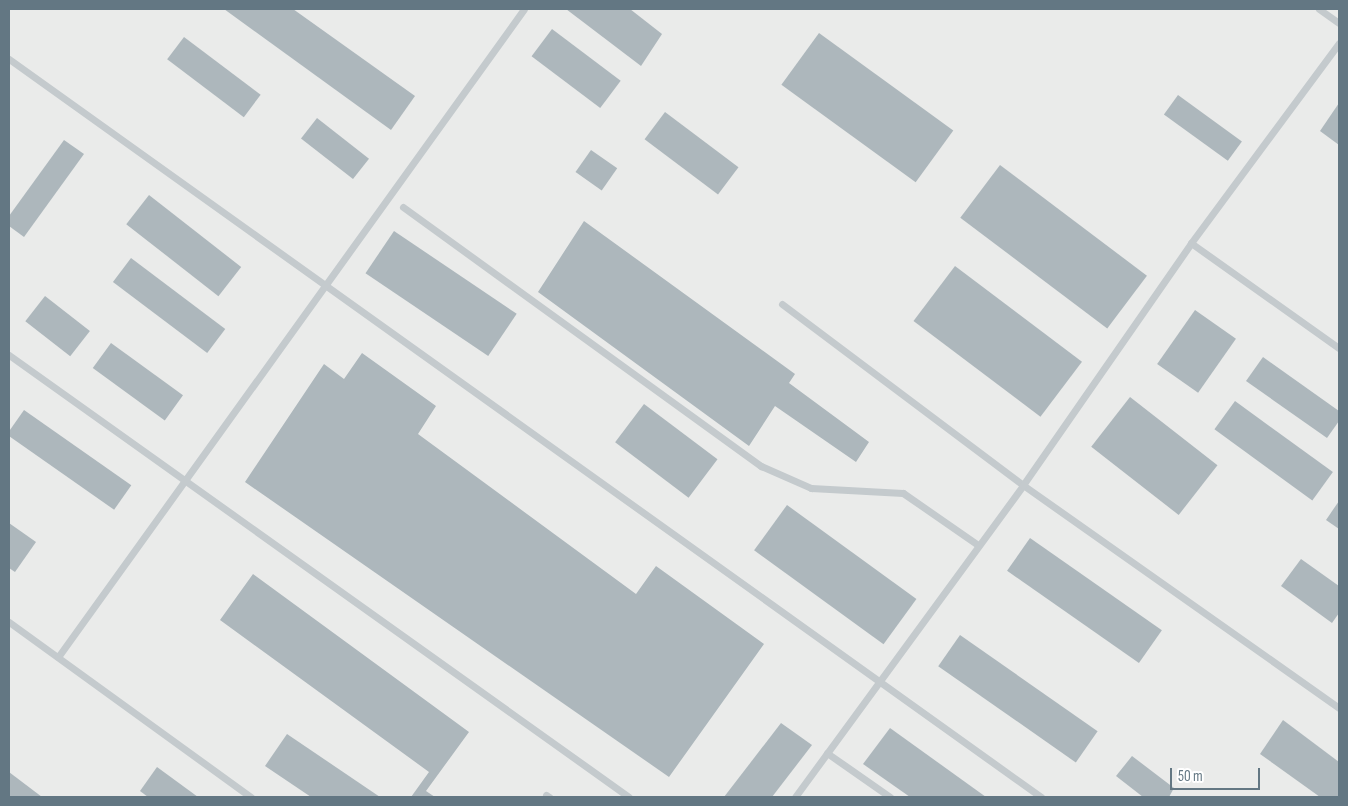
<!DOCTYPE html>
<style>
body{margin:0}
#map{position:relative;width:1348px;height:806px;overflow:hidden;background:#faf9f7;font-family:"Sofia Sans Condensed",sans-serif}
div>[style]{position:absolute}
.built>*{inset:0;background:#eaebea;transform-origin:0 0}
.building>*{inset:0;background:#adb7bc;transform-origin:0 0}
.service>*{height:7px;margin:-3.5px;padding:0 3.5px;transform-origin:3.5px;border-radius:3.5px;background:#c4cacd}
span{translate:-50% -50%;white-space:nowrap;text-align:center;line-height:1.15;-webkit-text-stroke:5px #fff;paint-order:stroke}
.frame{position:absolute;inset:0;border:10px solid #637783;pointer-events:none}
.scale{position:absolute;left:1170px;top:768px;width:90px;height:22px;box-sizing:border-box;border:2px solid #637783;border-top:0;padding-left:6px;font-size:15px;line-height:18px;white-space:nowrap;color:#637783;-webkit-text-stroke:4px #fff;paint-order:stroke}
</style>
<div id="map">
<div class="built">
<i style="left:9px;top:9px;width:1330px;height:788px"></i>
</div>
<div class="building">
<i style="clip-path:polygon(224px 9px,293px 9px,415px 96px,391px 130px)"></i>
<i style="clip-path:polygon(566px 9px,630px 9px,662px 34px,641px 66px)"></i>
<i style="left:552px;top:29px;width:86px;height:34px;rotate:37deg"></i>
<i style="left:819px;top:33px;width:166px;height:64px;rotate:36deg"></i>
<i style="left:184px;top:37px;width:96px;height:28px;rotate:37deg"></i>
<i style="left:1178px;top:95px;width:79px;height:24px;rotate:36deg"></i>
<i style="clip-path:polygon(1339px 103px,1339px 145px,1320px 131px)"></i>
<i style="left:665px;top:112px;width:92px;height:34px;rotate:37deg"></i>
<i style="left:317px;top:118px;width:66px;height:26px;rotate:38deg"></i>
<i style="clip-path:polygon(64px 140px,84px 154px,24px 237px,9px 226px,9px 216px)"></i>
<i style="left:591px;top:150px;width:32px;height:27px;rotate:35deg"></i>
<i style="left:1000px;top:165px;width:184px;height:66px;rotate:37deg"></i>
<i style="left:149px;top:195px;width:117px;height:37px;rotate:38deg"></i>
<i style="clip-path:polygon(584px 221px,795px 374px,789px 383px,869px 442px,856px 462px,775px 406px,749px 446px,538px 292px)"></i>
<i style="left:394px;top:231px;width:148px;height:51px;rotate:34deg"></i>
<i style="left:131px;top:258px;width:118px;height:30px;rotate:37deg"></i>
<i style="left:955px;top:266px;width:159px;height:69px;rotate:37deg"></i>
<i style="left:45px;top:296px;width:57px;height:32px;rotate:38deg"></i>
<i style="left:1195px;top:310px;width:50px;height:66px;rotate:35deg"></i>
<i style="left:111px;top:343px;width:89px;height:31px;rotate:36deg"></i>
<i style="clip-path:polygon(362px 353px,436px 406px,418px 434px,636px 594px,656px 566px,764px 644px,669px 777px,245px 482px,324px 364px,344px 379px)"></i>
<i style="clip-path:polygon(1263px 357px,1339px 411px,1339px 421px,1327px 438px,1246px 381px)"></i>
<i style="left:1130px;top:397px;width:111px;height:63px;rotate:38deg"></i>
<i style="left:1235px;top:401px;width:121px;height:35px;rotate:36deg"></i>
<i style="left:644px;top:404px;width:92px;height:48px;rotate:37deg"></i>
<i style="left:24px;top:410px;width:131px;height:30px;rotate:35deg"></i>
<i style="clip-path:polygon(1339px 501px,1339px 529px,1326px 520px)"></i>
<i style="left:787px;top:505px;width:160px;height:56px;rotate:36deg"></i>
<i style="clip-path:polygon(9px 523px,36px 542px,15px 572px,9px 568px)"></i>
<i style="left:1030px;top:538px;width:161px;height:40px;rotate:35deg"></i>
<i style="clip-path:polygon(1301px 559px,1339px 586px,1339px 613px,1332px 623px,1281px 586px)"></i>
<i style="clip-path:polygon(253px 574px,469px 732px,426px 791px,435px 797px,411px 797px,429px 772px,220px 620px)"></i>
<i style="left:960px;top:635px;width:168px;height:38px;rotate:35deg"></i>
<i style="clip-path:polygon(1283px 720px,1339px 762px,1339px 797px,1320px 797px,1260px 754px)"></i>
<i style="clip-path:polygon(781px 723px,812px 745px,772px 797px,724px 797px)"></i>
<i style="clip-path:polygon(890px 728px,986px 797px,910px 797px,863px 764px)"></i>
<i style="clip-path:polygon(287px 734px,380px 797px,311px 797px,265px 766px)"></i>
<i style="clip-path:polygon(1132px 756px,1174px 788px,1169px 797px,1143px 797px,1116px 776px)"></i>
<i style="clip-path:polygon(157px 767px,198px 797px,148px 797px,140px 791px)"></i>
<i style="clip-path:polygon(9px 772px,42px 797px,9px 797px)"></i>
</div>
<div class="service">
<i style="left:1319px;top:9px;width:24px;rotate:35deg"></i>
<i style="left:9px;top:59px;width:1269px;rotate:35.57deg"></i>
<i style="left:403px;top:207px;width:442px;rotate:35.9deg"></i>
<i style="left:761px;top:466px;width:55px;rotate:23.7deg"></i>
<i style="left:811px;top:488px;width:92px;rotate:3.1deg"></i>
<i style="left:903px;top:493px;width:91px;rotate:34.7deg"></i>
<i style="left:1191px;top:243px;width:249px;rotate:-53.5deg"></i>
<i style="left:782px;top:304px;width:301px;rotate:36.9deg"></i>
<i style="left:1023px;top:485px;width:387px;rotate:35.2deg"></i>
<i style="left:9px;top:355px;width:761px;rotate:35.49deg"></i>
<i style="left:9px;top:622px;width:299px;rotate:35.9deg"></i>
<i style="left:58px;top:657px;width:798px;rotate:-54.28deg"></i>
<i style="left:827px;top:753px;width:77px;rotate:34.9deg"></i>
<i style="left:546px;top:795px;width:4px;rotate:34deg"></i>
<i style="left:795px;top:797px;width:386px;rotate:-53.8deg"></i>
<i style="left:1023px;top:485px;width:295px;rotate:-55.2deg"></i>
<i style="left:1191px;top:243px;width:181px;rotate:35.4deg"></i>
</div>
<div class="frame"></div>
<div class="scale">50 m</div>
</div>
